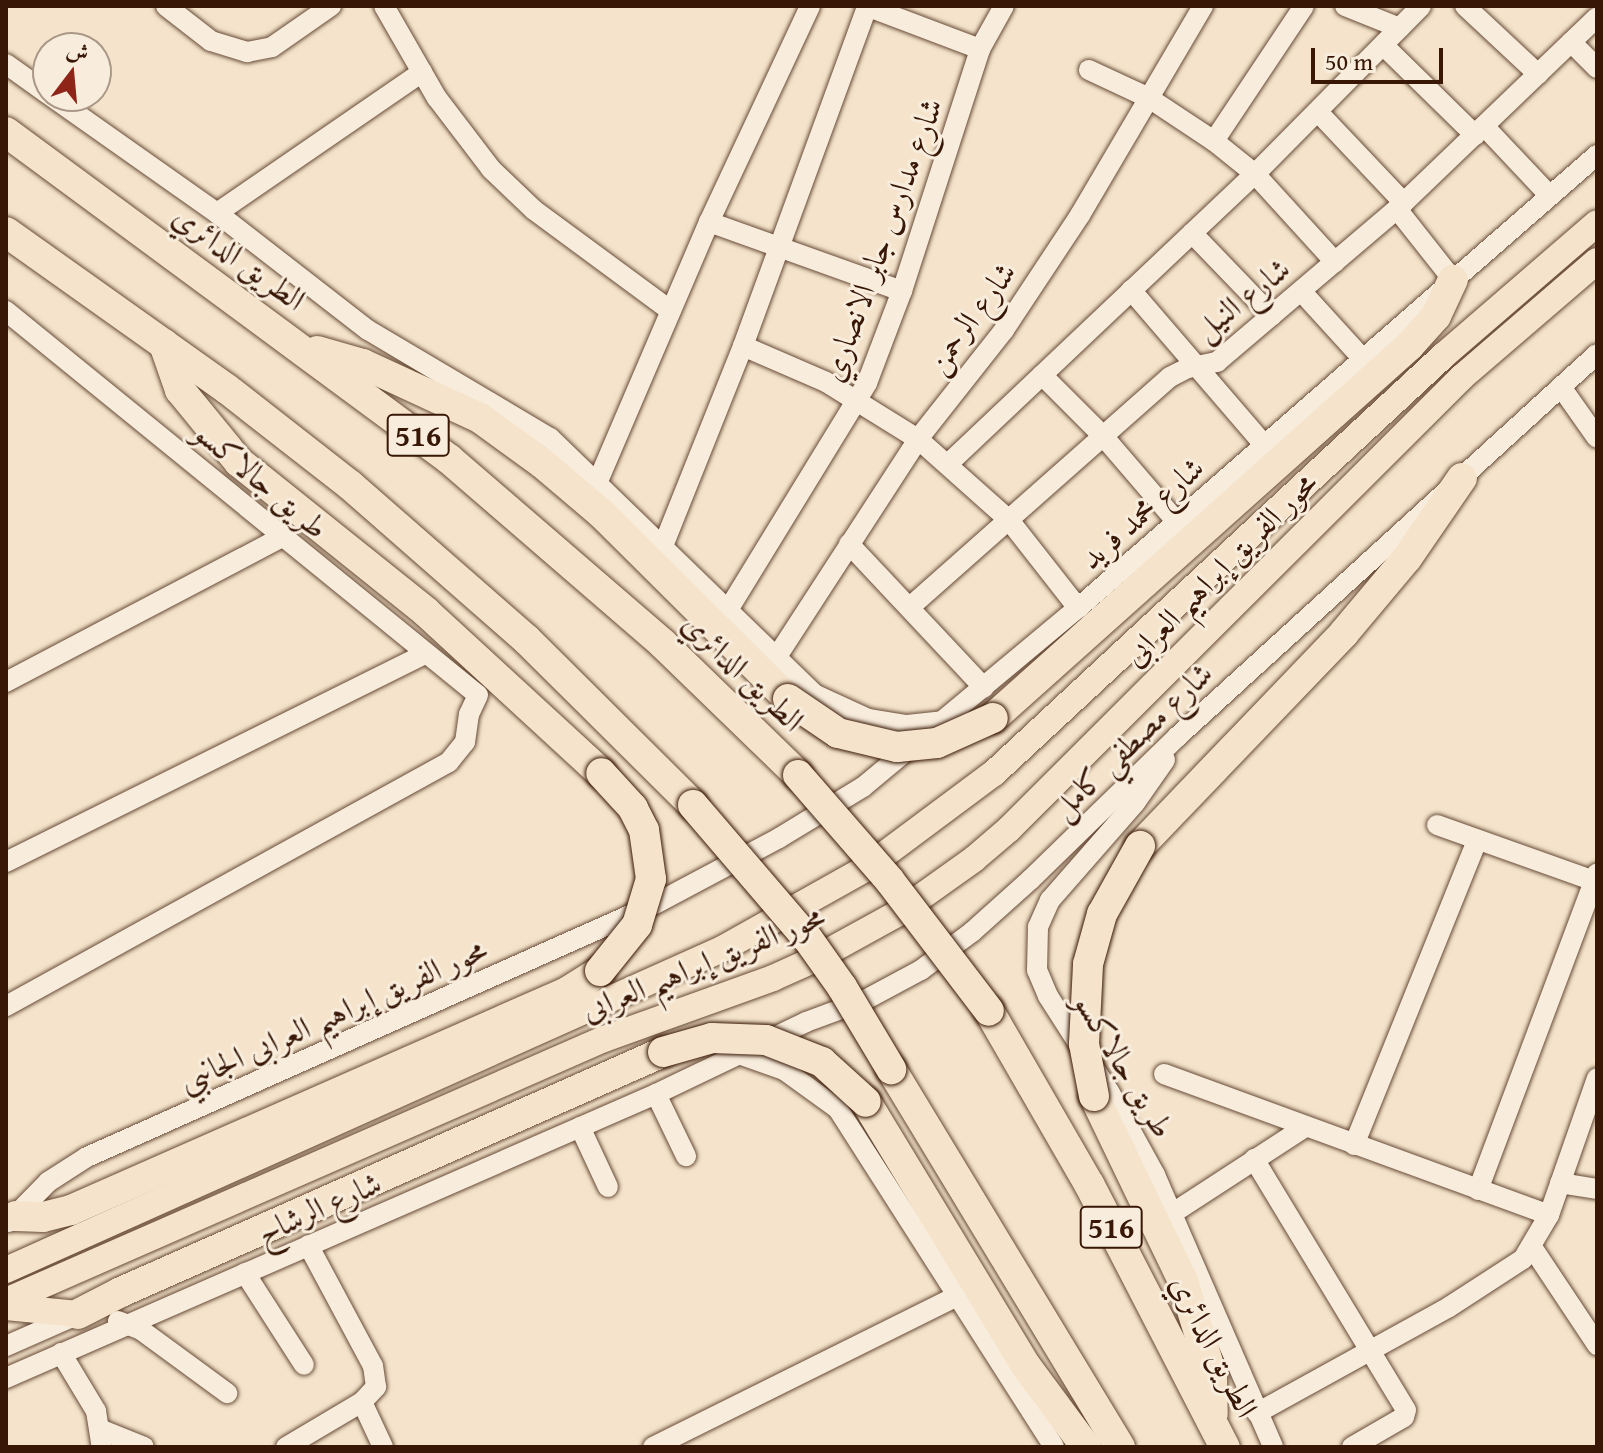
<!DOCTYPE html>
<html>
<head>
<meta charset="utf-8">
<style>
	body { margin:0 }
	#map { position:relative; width:1603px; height:1453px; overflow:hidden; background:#f5e4cb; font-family:"Gentium Book Plus",Amiri,serif }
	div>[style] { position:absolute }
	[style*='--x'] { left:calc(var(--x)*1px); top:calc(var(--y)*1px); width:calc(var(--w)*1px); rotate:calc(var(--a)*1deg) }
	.roads { filter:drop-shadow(0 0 2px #674a37) drop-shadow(0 0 2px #674a37) }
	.minor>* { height:20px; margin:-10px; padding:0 10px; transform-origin:10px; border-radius:10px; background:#f8eddd }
	.major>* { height:26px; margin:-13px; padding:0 13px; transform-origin:13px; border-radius:13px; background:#f5e4cb }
	.highway>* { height:30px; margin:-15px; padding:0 15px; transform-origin:15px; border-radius:15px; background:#f5e4cb }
	.bridges { filter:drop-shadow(0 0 2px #381706) drop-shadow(0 0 2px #381706) }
	.highway-bridge>* { height:30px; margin:-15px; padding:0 15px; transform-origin:15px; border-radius:15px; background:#f5e4cb }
	span { translate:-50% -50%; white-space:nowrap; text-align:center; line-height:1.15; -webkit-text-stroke:6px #f8eddd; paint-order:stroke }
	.shield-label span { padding:2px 6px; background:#f8eddd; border:2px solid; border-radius:6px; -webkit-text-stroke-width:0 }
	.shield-label { font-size:30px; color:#381706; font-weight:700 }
	.street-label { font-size:32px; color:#381706 }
	.frame { position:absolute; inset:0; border:8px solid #381706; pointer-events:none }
	.north { position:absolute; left:32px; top:32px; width:80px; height:80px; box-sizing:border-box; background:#f8eddd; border:2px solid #ab9787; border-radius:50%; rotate:16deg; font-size:22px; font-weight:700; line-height:32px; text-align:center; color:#381706 }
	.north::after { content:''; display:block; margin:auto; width:28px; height:36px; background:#8f2418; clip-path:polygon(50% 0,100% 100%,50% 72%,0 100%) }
	.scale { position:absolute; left:1311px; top:48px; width:132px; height:36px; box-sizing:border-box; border:4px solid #381706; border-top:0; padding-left:10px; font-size:24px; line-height:28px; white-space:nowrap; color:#381706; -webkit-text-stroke:6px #f8eddd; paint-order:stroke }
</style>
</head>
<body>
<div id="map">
	<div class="roads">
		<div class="minor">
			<i style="--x:166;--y:6;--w:57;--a:37.9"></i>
			<i style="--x:211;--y:41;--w:38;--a:17"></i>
			<i style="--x:247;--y:52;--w:25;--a:-11"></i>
			<i style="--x:272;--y:47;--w:72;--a:-34.8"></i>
			<i style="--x:384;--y:6;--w:106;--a:60.1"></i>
			<i style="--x:437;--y:98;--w:89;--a:52.7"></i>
			<i style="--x:491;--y:169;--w:59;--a:43.6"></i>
			<i style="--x:534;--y:210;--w:170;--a:36.4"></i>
			<i style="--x:866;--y:6;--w:122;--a:20.7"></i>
			<i style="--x:1345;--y:6;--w:59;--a:21.8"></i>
			<i style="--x:1465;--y:6;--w:100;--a:43"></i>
			<i style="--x:1571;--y:42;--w:37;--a:45"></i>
			<i style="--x:1383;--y:45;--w:129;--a:44.4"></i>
			<i style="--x:6;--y:64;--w:52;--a:35.5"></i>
			<i style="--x:1089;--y:70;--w:66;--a:25"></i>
			<i style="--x:1149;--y:98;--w:78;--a:33.5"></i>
			<i style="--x:1214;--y:141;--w:53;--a:38.8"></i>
			<i style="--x:1255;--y:174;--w:119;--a:47.7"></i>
			<i style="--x:51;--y:96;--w:203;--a:35.2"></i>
			<i style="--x:217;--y:213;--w:191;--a:37.8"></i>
			<i style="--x:368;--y:330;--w:212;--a:30.7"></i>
			<i style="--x:550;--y:438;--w:368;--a:44.1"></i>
			<i style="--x:814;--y:694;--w:60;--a:24.8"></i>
			<i style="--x:868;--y:719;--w:39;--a:9"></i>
			<i style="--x:907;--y:725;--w:38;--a:-6"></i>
			<i style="--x:1318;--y:112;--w:125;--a:46.6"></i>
			<i style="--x:1484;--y:126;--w:95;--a:46.7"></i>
			<i style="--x:1214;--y:141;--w:162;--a:-56.3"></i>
			<i style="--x:1397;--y:209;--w:90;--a:51.7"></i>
			<i style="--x:217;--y:213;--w:249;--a:-34.5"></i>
			<i style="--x:709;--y:222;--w:205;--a:19.7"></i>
			<i style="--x:1192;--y:233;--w:115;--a:46.1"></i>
			<i style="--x:1131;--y:290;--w:206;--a:49.3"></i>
			<i style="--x:1301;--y:291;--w:91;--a:47.7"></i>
			<i style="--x:6;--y:311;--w:608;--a:39.13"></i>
			<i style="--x:478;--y:695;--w:21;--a:115"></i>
			<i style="--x:469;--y:714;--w:28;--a:98"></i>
			<i style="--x:465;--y:742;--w:26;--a:129"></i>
			<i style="--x:449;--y:762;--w:506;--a:151.15"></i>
			<i style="--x:743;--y:346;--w:90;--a:23.4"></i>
			<i style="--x:826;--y:382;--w:108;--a:31.8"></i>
			<i style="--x:918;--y:439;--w:122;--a:41.7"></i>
			<i style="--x:1009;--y:520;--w:112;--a:51.9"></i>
			<i style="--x:1042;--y:375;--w:86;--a:45"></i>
			<i style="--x:1103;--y:436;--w:112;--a:49.3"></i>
			<i style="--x:1561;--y:387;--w:62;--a:54.8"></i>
			<i style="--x:949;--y:463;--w:421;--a:-43.4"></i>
			<i style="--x:1255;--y:174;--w:236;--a:-45.3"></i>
			<i style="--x:598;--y:481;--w:282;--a:-66.8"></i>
			<i style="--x:709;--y:222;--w:238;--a:-64.9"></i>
			<i style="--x:849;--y:544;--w:197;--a:46.8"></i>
			<i style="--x:663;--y:546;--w:215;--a:-68.2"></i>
			<i style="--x:743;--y:346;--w:361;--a:-69.9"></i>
			<i style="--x:910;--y:607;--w:347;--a:-41.5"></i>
			<i style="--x:1170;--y:377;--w:20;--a:-27"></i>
			<i style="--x:1188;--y:368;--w:30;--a:-12"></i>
			<i style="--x:1217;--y:362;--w:236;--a:-40.4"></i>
			<i style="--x:1397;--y:209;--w:277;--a:-43.8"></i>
			<i style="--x:728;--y:610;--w:266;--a:-58.5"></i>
			<i style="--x:867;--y:383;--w:98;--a:-69.2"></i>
			<i style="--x:902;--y:291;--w:254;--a:-72.1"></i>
			<i style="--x:980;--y:49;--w:49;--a:-60.8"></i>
			<i style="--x:776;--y:658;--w:261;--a:-57"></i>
			<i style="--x:918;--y:439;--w:139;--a:-51.7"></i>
			<i style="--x:1004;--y:330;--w:138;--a:-56.5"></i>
			<i style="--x:1080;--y:215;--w:243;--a:-59.5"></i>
			<i style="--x:6;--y:682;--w:312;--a:-27.7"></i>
			<i style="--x:1165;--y:760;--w:52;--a:124.9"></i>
			<i style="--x:1135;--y:803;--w:129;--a:131.2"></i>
			<i style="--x:1050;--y:900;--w:30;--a:114"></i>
			<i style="--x:1038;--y:927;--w:43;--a:91.3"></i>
			<i style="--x:1037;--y:970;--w:28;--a:67"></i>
			<i style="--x:1048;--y:996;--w:115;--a:57.4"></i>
			<i style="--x:1110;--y:1093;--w:94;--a:61.2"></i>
			<i style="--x:1155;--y:1175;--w:296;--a:66.5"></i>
			<i style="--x:1437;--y:825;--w:170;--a:19.6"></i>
			<i style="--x:6;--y:862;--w:468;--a:-26.4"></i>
			<i style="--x:739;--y:1054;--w:48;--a:19.6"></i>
			<i style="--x:784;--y:1070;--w:67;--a:35.8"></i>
			<i style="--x:838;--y:1109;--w:401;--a:57.4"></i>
			<i style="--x:1164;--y:1074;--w:410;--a:20.1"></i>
			<i style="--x:656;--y:1094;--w:69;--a:64.2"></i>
			<i style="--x:580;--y:1127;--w:66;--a:65"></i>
			<i style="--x:1354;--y:1145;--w:329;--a:-68"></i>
			<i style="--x:1254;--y:1159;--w:293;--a:58.8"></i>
			<i style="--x:1406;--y:1410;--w:7;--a:106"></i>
			<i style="--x:1404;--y:1417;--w:60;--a:150"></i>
			<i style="--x:1560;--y:1183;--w:37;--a:9"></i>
			<i style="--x:1478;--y:1190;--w:338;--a:-69.4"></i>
			<i style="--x:1173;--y:1213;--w:158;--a:-33.1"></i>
			<i style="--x:9;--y:1222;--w:56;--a:-45.7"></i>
			<i style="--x:48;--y:1182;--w:46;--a:-32.7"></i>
			<i style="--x:87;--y:1157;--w:624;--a:-24.02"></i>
			<i style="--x:657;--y:903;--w:138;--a:-28"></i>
			<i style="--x:779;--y:838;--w:98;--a:-31.3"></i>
			<i style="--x:863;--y:787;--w:280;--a:-39.8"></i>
			<i style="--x:1078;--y:608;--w:689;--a:-41.12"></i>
			<i style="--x:1532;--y:1247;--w:118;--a:56.4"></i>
			<i style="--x:245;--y:1273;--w:109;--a:57.3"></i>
			<i style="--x:118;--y:1321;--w:25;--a:21"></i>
			<i style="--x:141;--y:1330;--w:107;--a:36.2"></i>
			<i style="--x:6;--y:1346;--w:80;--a:-23.7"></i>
			<i style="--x:61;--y:1353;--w:68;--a:58.9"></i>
			<i style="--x:96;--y:1411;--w:36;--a:81"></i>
			<i style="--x:6;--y:1378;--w:709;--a:-23.6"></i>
			<i style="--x:656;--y:1094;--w:166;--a:-25.6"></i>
			<i style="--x:806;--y:1022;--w:63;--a:-20.4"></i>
			<i style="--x:865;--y:1000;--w:64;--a:-28.2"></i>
			<i style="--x:921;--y:970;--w:64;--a:-36.7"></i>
			<i style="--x:972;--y:932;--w:79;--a:-41.9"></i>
			<i style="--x:1031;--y:879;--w:204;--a:-44.2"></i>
			<i style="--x:1177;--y:737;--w:568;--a:-42.36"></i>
			<i style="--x:362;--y:1402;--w:50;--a:65"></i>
			<i style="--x:1257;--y:1413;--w:219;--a:-28.9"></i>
			<i style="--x:1449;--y:1307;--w:88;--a:-33"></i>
			<i style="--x:1523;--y:1259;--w:51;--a:-59.4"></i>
			<i style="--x:1549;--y:1215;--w:145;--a:-70.7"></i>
			<i style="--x:102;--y:1430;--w:45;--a:22"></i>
			<i style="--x:286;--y:1447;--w:88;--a:-30.6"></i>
			<i style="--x:362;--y:1402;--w:21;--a:-47"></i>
			<i style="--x:376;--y:1387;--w:21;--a:-98"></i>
			<i style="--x:373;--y:1366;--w:137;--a:-118.2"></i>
			<i style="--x:653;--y:1447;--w:337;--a:-26.4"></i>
		</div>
		<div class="major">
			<i style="--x:6;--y:1270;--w:787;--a:-24.15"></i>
			<i style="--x:724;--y:948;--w:162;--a:-29.3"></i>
			<i style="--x:865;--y:869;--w:161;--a:-36.7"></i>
			<i style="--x:994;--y:773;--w:613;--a:-42.88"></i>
			<i style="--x:1443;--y:356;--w:203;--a:-40.8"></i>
			<i style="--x:6;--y:1301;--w:653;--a:-23.66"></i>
			<i style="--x:604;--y:1039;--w:180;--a:-19.8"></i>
			<i style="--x:773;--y:978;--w:46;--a:-24.3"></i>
			<i style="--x:815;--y:959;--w:94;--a:-28.8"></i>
			<i style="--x:897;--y:914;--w:95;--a:-35.5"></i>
			<i style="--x:974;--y:859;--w:46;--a:-40.6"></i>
			<i style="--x:1009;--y:829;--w:640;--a:-44.94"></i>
			<i style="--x:1462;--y:377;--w:178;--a:-40.7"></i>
			<i style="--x:6;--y:1307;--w:72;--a:5.6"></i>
		</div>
		<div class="highway">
			<i style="--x:6;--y:132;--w:551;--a:36.43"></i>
			<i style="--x:449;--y:459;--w:283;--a:40.8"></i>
			<i style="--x:663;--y:644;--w:188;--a:44.1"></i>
			<i style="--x:6;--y:232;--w:271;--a:35.4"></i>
			<i style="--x:227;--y:389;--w:156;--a:38"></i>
			<i style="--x:350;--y:485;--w:234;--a:41.2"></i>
			<i style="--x:526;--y:639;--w:235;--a:44.8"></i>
			<i style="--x:164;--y:344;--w:49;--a:70.8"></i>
			<i style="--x:180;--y:390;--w:93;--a:50.7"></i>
			<i style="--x:239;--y:462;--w:240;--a:38.7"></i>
			<i style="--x:426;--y:612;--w:238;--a:42.6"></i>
			<i style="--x:317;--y:351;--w:48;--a:15.8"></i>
			<i style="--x:363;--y:364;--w:129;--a:24.8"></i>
			<i style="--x:480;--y:418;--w:77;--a:36"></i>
			<i style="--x:542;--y:463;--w:77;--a:40.3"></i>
			<i style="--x:601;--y:513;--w:264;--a:44.8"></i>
			<i style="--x:993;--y:718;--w:558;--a:-41.8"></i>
			<i style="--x:1409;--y:346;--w:40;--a:-48"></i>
			<i style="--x:1436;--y:316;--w:40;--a:-65"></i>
			<i style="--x:1140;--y:846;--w:295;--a:-46.2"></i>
			<i style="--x:1344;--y:633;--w:98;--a:-50"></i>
			<i style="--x:1407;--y:558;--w:97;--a:-55.5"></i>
			<i style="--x:989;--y:1011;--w:200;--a:60"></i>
			<i style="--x:1089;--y:1184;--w:296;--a:62.7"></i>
			<i style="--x:891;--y:1069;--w:442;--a:58.8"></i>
			<i style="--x:1094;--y:1096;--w:205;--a:64.3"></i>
			<i style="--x:1183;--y:1281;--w:98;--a:72.9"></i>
			<i style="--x:1212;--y:1375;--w:39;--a:89"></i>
			<i style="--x:866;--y:1102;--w:309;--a:58.8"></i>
			<i style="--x:1026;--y:1366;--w:101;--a:53.5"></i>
			<i style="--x:16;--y:1216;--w:27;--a:2"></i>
			<i style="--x:43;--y:1217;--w:29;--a:-14"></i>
			<i style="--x:71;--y:1210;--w:542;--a:-23.73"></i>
			<i style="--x:567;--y:992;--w:39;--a:-32"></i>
			<i style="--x:78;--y:1314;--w:48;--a:-27.1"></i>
			<i style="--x:121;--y:1292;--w:593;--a:-23.88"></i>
		</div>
	</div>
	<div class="bridges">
		<div class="highway-bridge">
			<i style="--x:788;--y:699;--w:60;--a:34.2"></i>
			<i style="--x:838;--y:733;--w:61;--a:13.3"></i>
			<i style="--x:897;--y:747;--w:40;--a:-5.7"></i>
			<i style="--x:937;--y:743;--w:61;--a:-24.1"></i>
			<i style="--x:798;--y:775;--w:140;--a:49"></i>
			<i style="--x:890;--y:881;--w:163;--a:52.7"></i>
			<i style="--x:693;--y:805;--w:177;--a:49.4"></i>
			<i style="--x:808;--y:939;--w:59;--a:54.7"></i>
			<i style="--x:842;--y:987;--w:96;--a:59.1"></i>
			<i style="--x:600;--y:971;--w:59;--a:-51.2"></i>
			<i style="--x:637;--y:925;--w:48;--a:-73.1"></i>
			<i style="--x:651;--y:879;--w:49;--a:-98.1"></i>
			<i style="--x:644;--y:830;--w:25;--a:-117"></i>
			<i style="--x:633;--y:808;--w:47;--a:-132.4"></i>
			<i style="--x:663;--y:1052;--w:51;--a:-15.9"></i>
			<i style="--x:712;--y:1038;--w:54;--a:2.1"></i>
			<i style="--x:766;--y:1040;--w:60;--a:21.4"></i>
			<i style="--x:822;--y:1062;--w:59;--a:42.3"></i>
			<i style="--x:1094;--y:1096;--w:53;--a:-100.9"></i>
			<i style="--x:1084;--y:1044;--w:80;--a:-87.1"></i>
			<i style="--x:1088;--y:964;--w:52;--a:-74.4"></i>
			<i style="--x:1102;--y:914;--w:78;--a:-60.8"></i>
		</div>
	</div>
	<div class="shield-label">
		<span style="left:418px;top:435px">516</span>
		<span style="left:1111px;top:1227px">516</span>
	</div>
	<div class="street-label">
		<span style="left:882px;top:240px;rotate:-70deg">شارع مدارس جابر الانصاري</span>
		<span style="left:239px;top:258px;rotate:36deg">الطريق الدائري</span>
		<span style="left:1242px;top:299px;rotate:-38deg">شارع النيل</span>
		<span style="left:971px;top:318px;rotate:-54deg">شارع الرحمن</span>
		<span style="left:261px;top:480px;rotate:40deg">طريق جالاكسو</span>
		<span style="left:1142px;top:513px;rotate:-41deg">شارع محمد فريد</span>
		<span style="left:1220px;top:569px;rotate:-45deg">محور الفريق إبراهيم العرابى</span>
		<span style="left:743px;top:672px;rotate:44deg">الطريق الدائري</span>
		<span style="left:1132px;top:741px;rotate:-44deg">شارع مصطفي كامل</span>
		<span style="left:703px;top:963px;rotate:-22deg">محور الفريق إبراهيم العرابى</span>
		<span style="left:333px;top:1015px;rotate:-24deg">محور الفريق إبراهيم العرابى الجانبي</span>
		<span style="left:1124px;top:1065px;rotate:59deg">طريق جالاكسو</span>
		<span style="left:319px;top:1208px;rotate:-24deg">شارع الرشاح</span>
		<span style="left:1214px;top:1346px;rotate:63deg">الطريق الدائري</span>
	</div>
	<div class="frame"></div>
	<div class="north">ش</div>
	<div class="scale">50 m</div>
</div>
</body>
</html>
